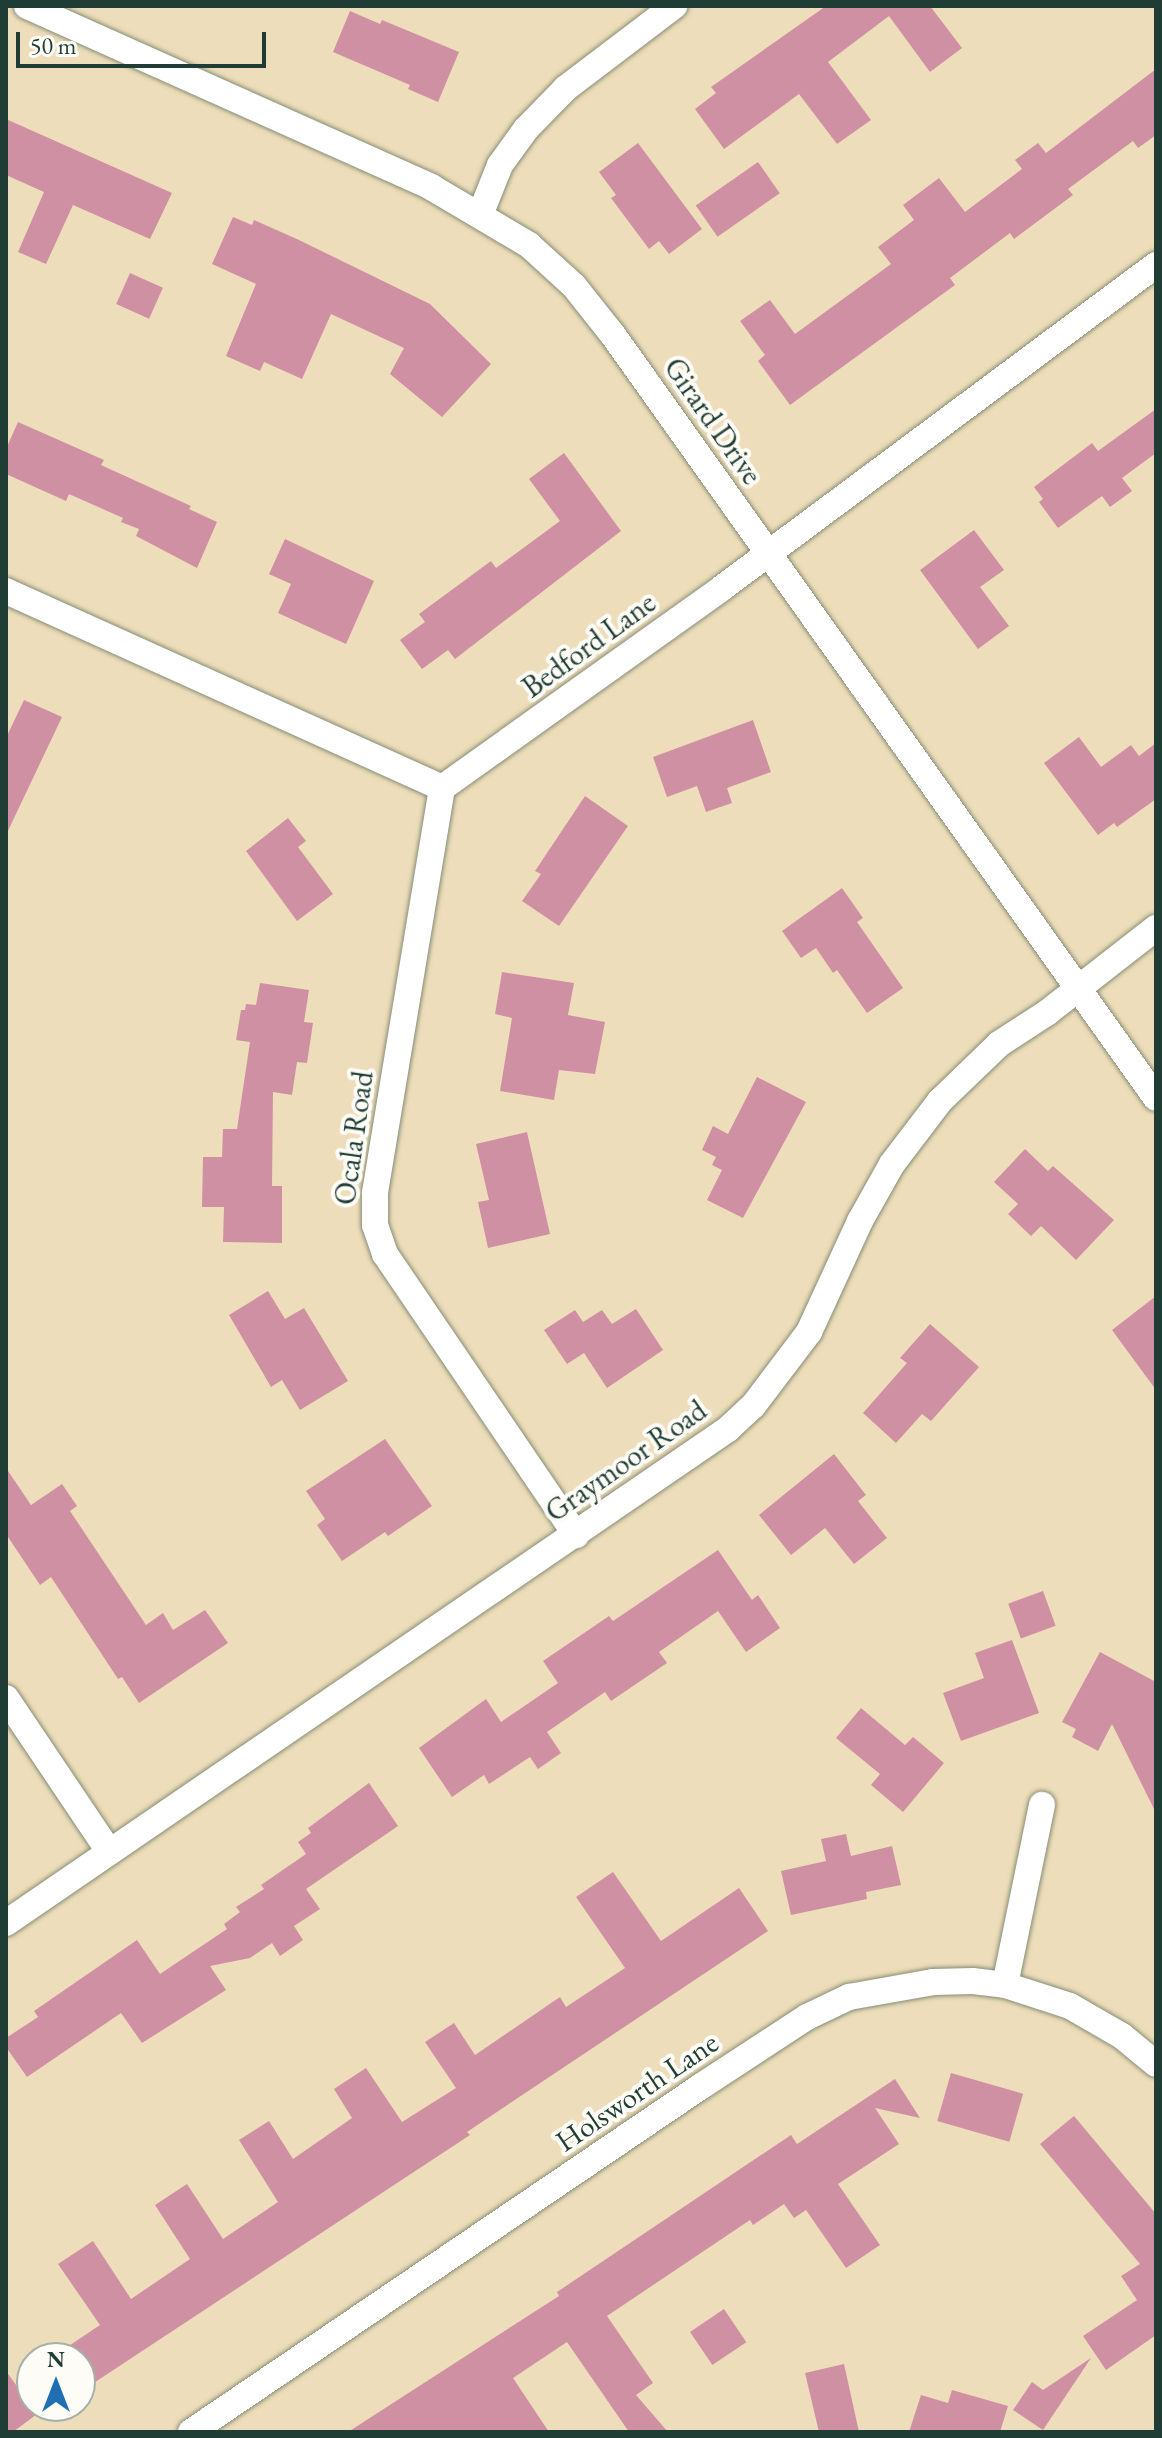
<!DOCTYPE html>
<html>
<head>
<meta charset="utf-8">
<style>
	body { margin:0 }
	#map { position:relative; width:1162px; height:2438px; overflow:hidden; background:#eeddba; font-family:"EB Garamond",serif }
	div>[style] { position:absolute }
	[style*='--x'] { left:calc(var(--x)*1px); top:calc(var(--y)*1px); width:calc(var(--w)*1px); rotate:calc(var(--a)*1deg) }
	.building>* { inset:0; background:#d090a3; transform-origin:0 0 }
	.roads { filter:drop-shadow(0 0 2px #868d77) drop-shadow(0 0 2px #868d77) }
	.street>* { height:26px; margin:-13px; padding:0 13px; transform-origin:13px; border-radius:13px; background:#fff }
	span { translate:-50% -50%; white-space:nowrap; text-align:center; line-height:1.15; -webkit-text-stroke:8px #fdfcf7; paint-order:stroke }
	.street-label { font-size:30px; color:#1f3d34 }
	.frame { position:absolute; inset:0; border:8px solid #1f3d34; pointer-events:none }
	.north { position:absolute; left:16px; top:2342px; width:80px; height:80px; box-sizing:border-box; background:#fdfcf7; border:2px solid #a4b0a9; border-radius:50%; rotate:0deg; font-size:22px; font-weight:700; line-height:32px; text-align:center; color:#1f3d34 }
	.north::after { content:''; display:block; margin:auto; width:28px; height:36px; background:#1f6fb2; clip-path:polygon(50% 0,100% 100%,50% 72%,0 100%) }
	.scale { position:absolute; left:16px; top:32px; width:250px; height:36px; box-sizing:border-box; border:4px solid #1f3d34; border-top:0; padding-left:10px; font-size:24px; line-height:28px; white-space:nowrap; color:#1f3d34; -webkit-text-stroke:6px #fdfcf7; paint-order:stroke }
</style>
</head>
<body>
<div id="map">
	<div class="building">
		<i style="clip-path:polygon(826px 6px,930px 6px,962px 48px,930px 72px,889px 16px,828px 62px,871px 120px,837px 144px,799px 94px,724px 149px,695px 109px,716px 93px,711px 87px)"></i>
		<i style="clip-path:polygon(350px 11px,380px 24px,382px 20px,459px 52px,438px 102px,408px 89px,410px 85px,333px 52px)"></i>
		<i style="clip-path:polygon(1156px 69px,1156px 135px,1138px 148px,1133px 141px,1068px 189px,1073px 195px,1014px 239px,1010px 233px,950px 278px,955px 285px,790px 405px,758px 361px,765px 355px,740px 321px,770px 300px,795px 334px,891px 264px,878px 247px,914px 220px,903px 205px,939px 178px,965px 212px,1022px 169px,1015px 160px,1038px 143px,1046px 153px)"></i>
		<i style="clip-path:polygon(6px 119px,172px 193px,150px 239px,73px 205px,46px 264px,18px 252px,44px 192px,6px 175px)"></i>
		<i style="clip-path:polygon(638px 143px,702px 229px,669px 254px,659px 241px,649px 249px,611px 198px,616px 195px,599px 172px)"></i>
		<i style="left:758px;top:162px;width:38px;height:76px;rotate:55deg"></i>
		<i style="clip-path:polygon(233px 217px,252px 225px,254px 220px,299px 240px,430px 304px,491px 364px,442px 417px,390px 374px,404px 348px,331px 314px,302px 379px,264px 362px,260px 371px,226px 356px,256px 284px,212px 264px)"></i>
		<i style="left:130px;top:273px;width:36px;height:34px;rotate:24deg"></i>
		<i style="clip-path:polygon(1156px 409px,1156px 453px,1122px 478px,1132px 491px,1110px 507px,1102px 496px,1058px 528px,1039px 502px,1043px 499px,1034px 487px,1092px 443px,1098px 451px)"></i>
		<i style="clip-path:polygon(18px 422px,104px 460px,101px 465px,191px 506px,189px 509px,217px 522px,197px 568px,136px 536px,139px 529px,121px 522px,123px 518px,69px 494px,66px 501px,6px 474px,6px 449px)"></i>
		<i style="clip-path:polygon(564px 453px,621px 531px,455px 659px,448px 650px,422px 669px,400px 640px,425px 622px,419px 614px,491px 561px,496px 568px,560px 521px,529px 479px)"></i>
		<i style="clip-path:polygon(974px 530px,1004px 570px,980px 587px,1009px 626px,978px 649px,920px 570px)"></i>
		<i style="clip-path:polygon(285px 539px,374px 581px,346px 644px,278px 613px,291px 584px,269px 574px)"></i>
		<i style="clip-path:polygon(24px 700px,62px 717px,6px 835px,6px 738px)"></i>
		<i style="clip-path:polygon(753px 720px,771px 772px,727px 788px,732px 803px,706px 812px,697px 786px,667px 797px,653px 757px)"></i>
		<i style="clip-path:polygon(1079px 737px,1101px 767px,1131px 745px,1139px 756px,1156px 743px,1156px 799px,1117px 827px,1114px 823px,1098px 835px,1044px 763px)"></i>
		<i style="clip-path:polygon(585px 796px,628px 826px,559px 926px,522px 901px,541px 874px,535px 871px)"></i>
		<i style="clip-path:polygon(288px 818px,306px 841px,298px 847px,333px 894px,297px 921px,246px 851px)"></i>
		<i style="clip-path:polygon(842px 888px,863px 918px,857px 922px,903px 988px,867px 1013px,837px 970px,833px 973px,816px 948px,801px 958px,782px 931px)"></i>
		<i style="clip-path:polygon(502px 972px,574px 983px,568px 1015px,605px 1022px,595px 1074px,559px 1070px,554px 1100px,500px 1091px,512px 1018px,495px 1014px)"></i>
		<i style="clip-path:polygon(260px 983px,309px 990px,304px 1022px,313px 1023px,307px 1063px,297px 1062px,292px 1095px,273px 1092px,272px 1186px,282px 1186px,282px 1243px,223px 1242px,224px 1207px,202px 1207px,203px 1157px,222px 1157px,223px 1129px,237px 1129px,250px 1042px,236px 1040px,241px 1010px,245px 1010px,246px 1004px,256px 1005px)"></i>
		<i style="clip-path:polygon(757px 1077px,806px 1102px,743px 1218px,707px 1200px,722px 1170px,712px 1165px,716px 1157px,702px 1150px,713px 1126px,728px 1134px)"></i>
		<i style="clip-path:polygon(527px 1132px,550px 1234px,488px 1248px,478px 1202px,489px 1200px,476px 1144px)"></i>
		<i style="clip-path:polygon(1025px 1149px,1048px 1171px,1053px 1166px,1114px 1220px,1076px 1260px,1041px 1226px,1031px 1236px,1008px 1214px,1018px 1204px,994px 1182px)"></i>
		<i style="clip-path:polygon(268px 1291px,285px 1319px,304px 1308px,348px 1381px,300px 1410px,282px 1380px,271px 1387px,229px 1315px)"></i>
		<i style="clip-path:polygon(1156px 1296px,1156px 1390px,1112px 1330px)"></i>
		<i style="clip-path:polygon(636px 1309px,663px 1350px,607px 1388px,584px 1353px,567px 1364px,544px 1330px,575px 1310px,583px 1322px,602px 1310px,612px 1324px)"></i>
		<i style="clip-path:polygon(930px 1324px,979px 1367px,931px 1421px,922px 1414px,896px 1443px,863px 1413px,907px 1363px,900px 1358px)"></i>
		<i style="clip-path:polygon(385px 1439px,432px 1506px,388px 1536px,385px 1532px,342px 1561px,317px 1525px,325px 1519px,306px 1491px)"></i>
		<i style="clip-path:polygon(834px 1454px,866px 1495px,858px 1501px,887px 1538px,854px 1564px,825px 1528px,791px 1555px,759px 1515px)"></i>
		<i style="clip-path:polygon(6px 1468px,31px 1505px,62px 1484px,77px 1506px,70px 1511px,146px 1625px,163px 1613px,173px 1630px,205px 1610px,228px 1643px,139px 1703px,122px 1677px,118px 1679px,51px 1577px,40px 1585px,6px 1534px)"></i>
		<i style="clip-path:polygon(718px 1550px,752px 1600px,758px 1595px,780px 1628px,746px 1652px,718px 1611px,659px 1652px,667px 1663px,611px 1701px,605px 1692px,547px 1732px,561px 1753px,538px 1769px,530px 1757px,489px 1784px,484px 1775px,452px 1797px,419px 1748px,486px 1699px,501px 1722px,558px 1683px,543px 1661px,609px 1616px,613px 1621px)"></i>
		<i style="left:1043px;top:1591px;width:37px;height:37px;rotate:70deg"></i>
		<i style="clip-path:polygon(1012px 1640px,1039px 1713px,961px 1741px,943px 1693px,984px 1678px,975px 1653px)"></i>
		<i style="clip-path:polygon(1100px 1652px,1156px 1682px,1156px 1813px,1112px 1724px,1098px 1751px,1072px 1737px,1076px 1729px,1062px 1722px)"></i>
		<i style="clip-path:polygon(861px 1708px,905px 1745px,913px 1737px,944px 1763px,903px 1812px,871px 1785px,880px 1774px,836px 1738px)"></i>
		<i style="clip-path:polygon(369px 1783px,398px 1826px,306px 1889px,320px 1909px,294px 1926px,303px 1940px,280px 1956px,272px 1943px,250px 1958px,210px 1966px,226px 1990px,142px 2043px,121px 2013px,27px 2077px,6px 2047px,6px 2038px,38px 2017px,34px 2011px,137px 1940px,160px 1974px,227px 1929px,224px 1924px,240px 1912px,236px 1907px,264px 1889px,261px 1885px,306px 1854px,298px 1842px,311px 1833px,308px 1828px)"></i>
		<i style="clip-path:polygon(846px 1834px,851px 1856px,892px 1846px,901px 1885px,866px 1892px,867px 1899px,791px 1915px,781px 1871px,826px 1861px,821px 1839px)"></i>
		<i style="clip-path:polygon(613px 1872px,661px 1941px,739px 1888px,768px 1931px,467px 2132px,470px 2135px,80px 2392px,80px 2358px,51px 2358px,100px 2325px,58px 2264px,93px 2241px,131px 2299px,190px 2259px,155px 2205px,187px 2184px,223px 2239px,278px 2202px,239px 2140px,269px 2121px,293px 2159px,352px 2118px,334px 2089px,366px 2068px,402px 2122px,456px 2088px,425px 2042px,454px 2023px,475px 2055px,560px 1997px,566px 2007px,625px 1968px,576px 1897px)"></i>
		<i style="left:951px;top:2073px;width:75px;height:50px;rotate:16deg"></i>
		<i style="clip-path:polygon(895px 2079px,920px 2118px,875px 2108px,899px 2144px,838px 2184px,880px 2245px,846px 2268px,806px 2210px,794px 2218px,784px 2204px,753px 2225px,750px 2220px,607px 2316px,653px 2383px,636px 2395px,668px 2432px,629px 2432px,567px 2342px,513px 2378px,549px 2432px,348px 2432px,559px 2296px,557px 2292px,791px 2135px,797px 2144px)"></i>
		<i style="clip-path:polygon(1074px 2116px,1156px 2214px,1156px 2335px,1106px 2370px,1083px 2336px,1137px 2300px,1121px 2276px,1140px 2264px,1040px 2144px)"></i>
		<i style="left:724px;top:2309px;width:40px;height:41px;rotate:56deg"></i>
		<i style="clip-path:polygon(1091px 2358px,1043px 2430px,1013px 2410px,1032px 2382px,1043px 2390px)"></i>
		<i style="clip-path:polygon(844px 2364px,859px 2432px,819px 2432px,805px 2373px)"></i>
		<i style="clip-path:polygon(6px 2371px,37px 2414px,13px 2432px,6px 2432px)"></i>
		<i style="clip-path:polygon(952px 2390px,1008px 2406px,1000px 2432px,909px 2432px,921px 2395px,948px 2403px)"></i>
	</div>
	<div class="roads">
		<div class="street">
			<i style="--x:27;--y:6;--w:443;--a:24.1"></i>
			<i style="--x:431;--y:187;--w:114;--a:30.6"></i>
			<i style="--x:529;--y:245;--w:61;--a:42.3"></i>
			<i style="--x:574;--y:286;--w:63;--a:51.5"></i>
			<i style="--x:613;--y:335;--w:936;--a:54.56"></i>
			<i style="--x:480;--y:215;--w:54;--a:-68.2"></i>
			<i style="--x:500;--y:165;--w:44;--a:-54.2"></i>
			<i style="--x:526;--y:129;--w:57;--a:-45.7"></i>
			<i style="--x:566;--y:88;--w:136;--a:-37.2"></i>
			<i style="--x:6;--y:591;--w:478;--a:24.3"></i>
			<i style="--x:442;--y:788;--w:344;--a:-35.5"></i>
			<i style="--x:722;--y:588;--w:541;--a:-36.66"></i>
			<i style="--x:442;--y:788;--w:411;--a:99.4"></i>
			<i style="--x:375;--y:1193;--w:32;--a:90"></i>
			<i style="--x:375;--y:1225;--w:31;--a:71"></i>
			<i style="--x:385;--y:1254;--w:340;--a:55.8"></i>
			<i style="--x:6;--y:1698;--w:184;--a:56.1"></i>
			<i style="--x:6;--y:1923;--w:875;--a:-34.38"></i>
			<i style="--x:728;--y:1429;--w:34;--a:-43"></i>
			<i style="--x:753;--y:1406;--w:93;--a:-52.9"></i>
			<i style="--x:809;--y:1332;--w:122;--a:-65.3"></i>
			<i style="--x:860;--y:1221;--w:65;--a:-60.7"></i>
			<i style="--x:892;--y:1164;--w:79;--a:-52.7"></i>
			<i style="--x:940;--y:1101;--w:82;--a:-44"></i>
			<i style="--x:999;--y:1044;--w:59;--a:-33.1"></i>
			<i style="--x:1048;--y:1012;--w:137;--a:-37.9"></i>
			<i style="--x:1005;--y:1985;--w:184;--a:-78.4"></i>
			<i style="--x:191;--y:2432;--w:615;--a:-34.13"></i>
			<i style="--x:700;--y:2087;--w:128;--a:-33.2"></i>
			<i style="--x:807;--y:2017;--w:47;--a:-25.5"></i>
			<i style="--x:849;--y:1997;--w:85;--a:-10.1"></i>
			<i style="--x:933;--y:1982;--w:40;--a:-1.4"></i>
			<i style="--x:973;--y:1981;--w:32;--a:7"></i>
			<i style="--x:1005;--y:1985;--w:68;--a:17.9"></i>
			<i style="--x:1070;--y:2006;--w:60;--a:30"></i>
			<i style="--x:1122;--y:2036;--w:44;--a:39.5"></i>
		</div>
	</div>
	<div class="street-label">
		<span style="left:713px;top:421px;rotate:55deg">Girard Drive</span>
		<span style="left:589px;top:645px;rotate:-36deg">Bedford Lane</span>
		<span style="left:354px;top:1138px;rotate:-82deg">Ocala Road</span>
		<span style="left:626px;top:1461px;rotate:-35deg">Graymoor Road</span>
		<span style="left:637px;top:2092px;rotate:-34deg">Holsworth Lane</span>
	</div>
	<div class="frame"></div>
	<div class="north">N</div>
	<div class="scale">50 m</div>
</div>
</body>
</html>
